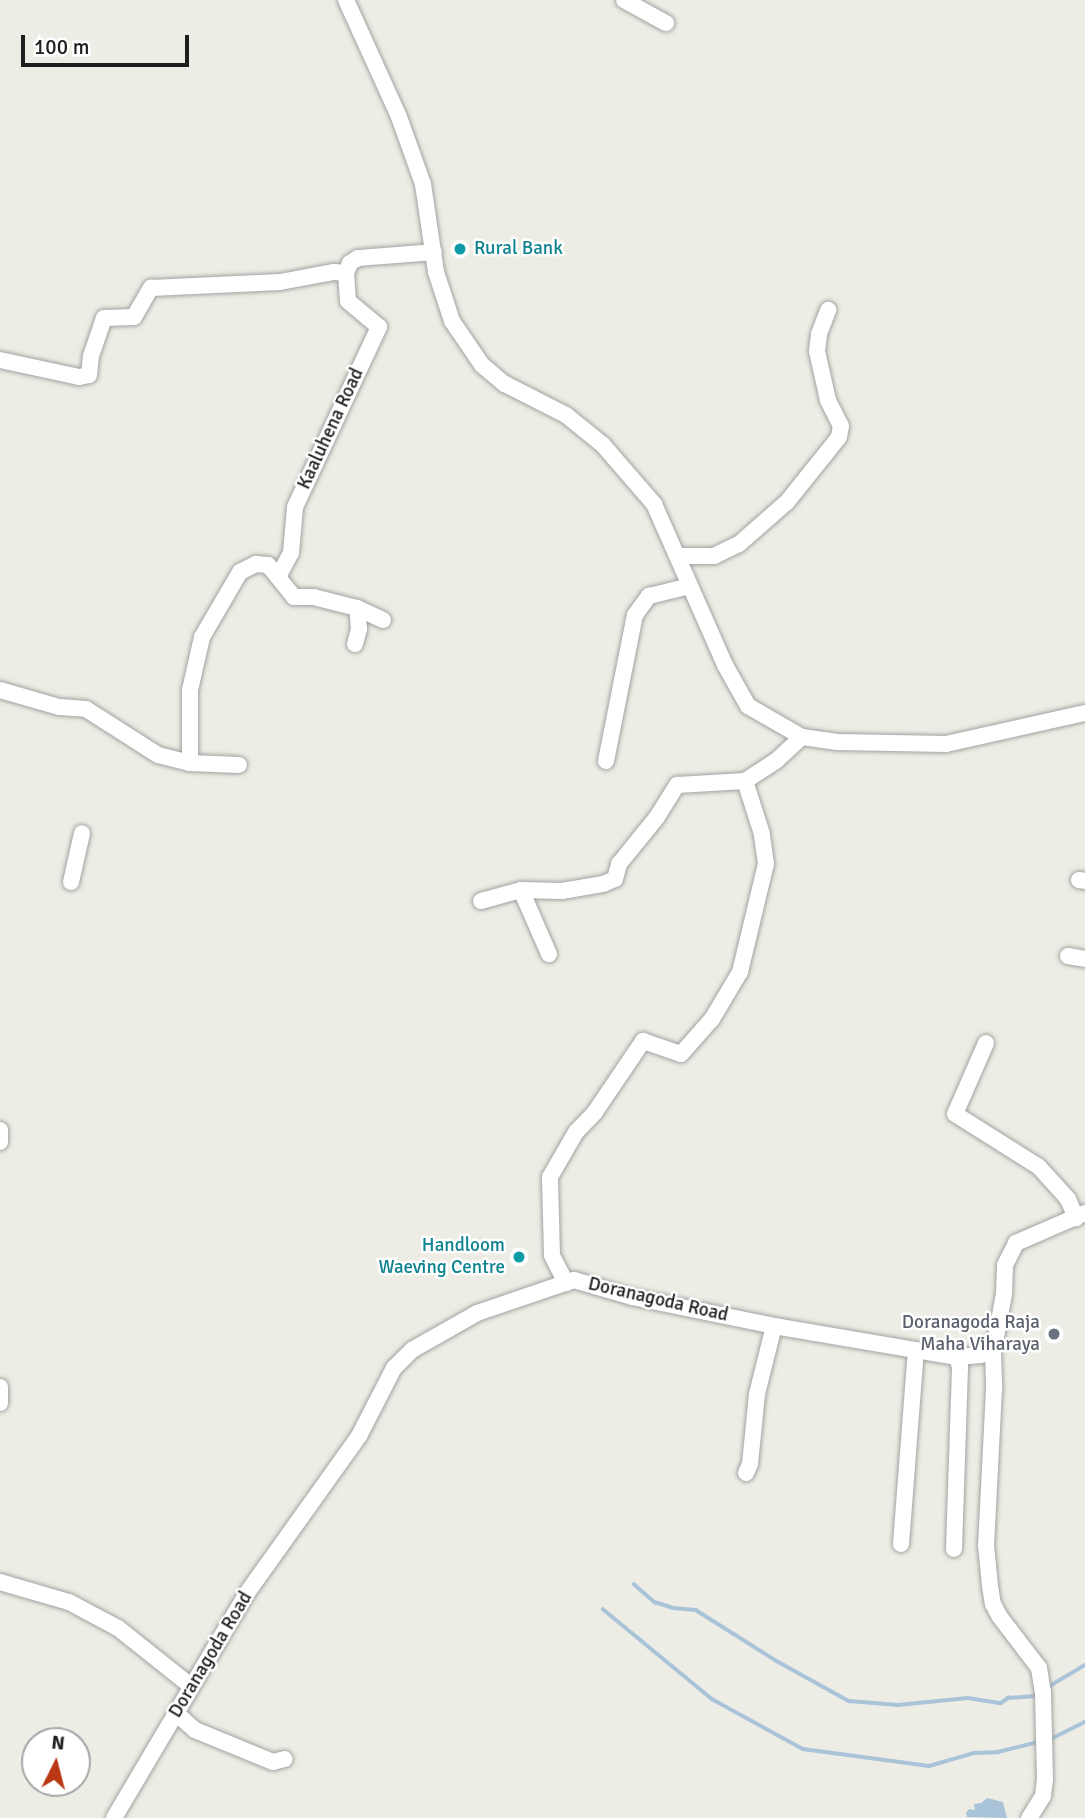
<!DOCTYPE html>
<html>
<head>
<meta charset="utf-8">
<style>
	body { margin:0 }
	#map { position:relative; width:1085px; height:1818px; overflow:hidden; background:#eeede5; font-family:Signika,sans-serif }
	div>[style] { position:absolute }
	[style*='--x'] { left:calc(var(--x)*1px); top:calc(var(--y)*1px); width:calc(var(--w)*1px); rotate:calc(var(--a)*1deg) }
	.water>* { inset:0; background:#a9c3d8 }
	.stream>* { height:3.5px; margin:-1.75px; padding:0 1.75px; transform-origin:1.75px; border-radius:1.75px; background:#a9c3d8 }
	.roads { filter:drop-shadow(0 0 2px #a2a2a2) drop-shadow(0 0 2px #a2a2a2) }
	.minor>* { height:16px; margin:-8px; padding:0 8px; transform-origin:8px; border-radius:8px; background:#fff }
	.dots>* { width:19px; height:19px; translate:-50% -50%; box-sizing:border-box; border:4px solid #fff; border-radius:50% }
	span { translate:-50% -50%; white-space:nowrap; text-align:center; line-height:1.15; -webkit-text-stroke:5px #fff; paint-order:stroke }
	.culture-label { font-size:19px; color:#0d838f }
	.left { translate:0 -50%; text-align:left }
	.right { translate:-100% -50%; text-align:right }
	.street-label { font-size:19px; color:#1e1e1e }
	.worship-label { font-size:19px; color:#5b616d }
	.north { position:absolute; left:21px; top:1727px; width:70px; height:70px; box-sizing:border-box; background:#fff; border:2px solid #a5a5a5; border-radius:50%; rotate:6deg; font-size:19px; font-weight:700; line-height:28px; text-align:center; color:#1e1e1e }
	.north::after { content:''; display:block; margin:auto; width:24px; height:32px; background:#bb3612; clip-path:polygon(50% 0,100% 100%,50% 72%,0 100%) }
	.scale { position:absolute; left:21px; top:35px; width:168px; height:32px; box-sizing:border-box; border:4px solid #1e1e1e; border-top:0; padding-left:9px; font-size:21px; line-height:24px; white-space:nowrap; color:#1e1e1e; -webkit-text-stroke:5px #fff; paint-order:stroke }
</style>
</head>
<body>
<div id="map">
	<div class="water">
		<i style="clip-path:polygon(987px 1798px,1003px 1802px,1007px 1818px,967px 1817px,966px 1813px,969px 1809px,975px 1810px,974px 1804px,981px 1803px)"></i>
	</div>
	<div class="stream">
		<i style="--x:634;--y:1584;--w:28;--a:41"></i>
		<i style="--x:655;--y:1602;--w:19;--a:18"></i>
		<i style="--x:673;--y:1608;--w:23;--a:5"></i>
		<i style="--x:696;--y:1610;--w:93;--a:32.3"></i>
		<i style="--x:775;--y:1660;--w:85;--a:29"></i>
		<i style="--x:849;--y:1701;--w:49;--a:4.7"></i>
		<i style="--x:898;--y:1705;--w:70;--a:-5.7"></i>
		<i style="--x:968;--y:1698;--w:33;--a:9"></i>
		<i style="--x:1001;--y:1703;--w:9;--a:-36"></i>
		<i style="--x:1008;--y:1698;--w:28;--a:-4"></i>
		<i style="--x:603;--y:1609;--w:141;--a:39.5"></i>
		<i style="--x:712;--y:1699;--w:104;--a:28.8"></i>
		<i style="--x:803;--y:1749;--w:127;--a:7.7"></i>
		<i style="--x:929;--y:1766;--w:47;--a:-16.1"></i>
		<i style="--x:974;--y:1753;--w:24;--a:-2"></i>
		<i style="--x:998;--y:1752;--w:41;--a:-14"></i>
		<i style="--x:1048;--y:1687;--w:43;--a:-30.7"></i>
		<i style="--x:1049;--y:1740;--w:40;--a:-26.6"></i>
	</div>
	<div class="roads">
		<div class="minor">
			<i style="--x:346;--y:0;--w:128;--a:65.6"></i>
			<i style="--x:399;--y:117;--w:71;--a:70.3"></i>
			<i style="--x:423;--y:184;--w:89;--a:81.6"></i>
			<i style="--x:436;--y:272;--w:52;--a:71.9"></i>
			<i style="--x:452;--y:321;--w:53;--a:55.7"></i>
			<i style="--x:482;--y:365;--w:30;--a:40"></i>
			<i style="--x:505;--y:384;--w:68;--a:26.9"></i>
			<i style="--x:566;--y:415;--w:48;--a:39"></i>
			<i style="--x:603;--y:445;--w:78;--a:49.2"></i>
			<i style="--x:654;--y:504;--w:176;--a:66.2"></i>
			<i style="--x:725;--y:665;--w:47;--a:60.7"></i>
			<i style="--x:748;--y:706;--w:62;--a:29.9"></i>
			<i style="--x:802;--y:737;--w:36;--a:8"></i>
			<i style="--x:838;--y:742;--w:108;--a:1.1"></i>
			<i style="--x:946;--y:744;--w:142;--a:-12.6"></i>
			<i style="--x:624;--y:0;--w:48;--a:28.7"></i>
			<i style="--x:0;--y:360;--w:81;--a:12.1"></i>
			<i style="--x:79;--y:377;--w:10;--a:-11"></i>
			<i style="--x:89;--y:375;--w:19;--a:-84"></i>
			<i style="--x:91;--y:356;--w:40;--a:-71.1"></i>
			<i style="--x:104;--y:318;--w:30;--a:-2"></i>
			<i style="--x:134;--y:317;--w:34;--a:-60"></i>
			<i style="--x:151;--y:288;--w:129;--a:-2.7"></i>
			<i style="--x:280;--y:282;--w:55;--a:-10.5"></i>
			<i style="--x:334;--y:272;--w:12;--a:5"></i>
			<i style="--x:679;--y:556;--w:35;--a:0"></i>
			<i style="--x:714;--y:556;--w:28;--a:-26"></i>
			<i style="--x:739;--y:544;--w:64;--a:-41.2"></i>
			<i style="--x:787;--y:502;--w:83;--a:-51.3"></i>
			<i style="--x:839;--y:437;--w:11;--a:-80"></i>
			<i style="--x:841;--y:426;--w:29;--a:-117"></i>
			<i style="--x:828;--y:400;--w:50;--a:-102.7"></i>
			<i style="--x:817;--y:351;--w:17;--a:-83"></i>
			<i style="--x:819;--y:334;--w:26;--a:-69"></i>
			<i style="--x:383;--y:620;--w:29;--a:-155"></i>
			<i style="--x:357;--y:608;--w:44;--a:-165.7"></i>
			<i style="--x:314;--y:597;--w:20;--a:180"></i>
			<i style="--x:294;--y:597;--w:26;--a:-129"></i>
			<i style="--x:278;--y:577;--w:27;--a:-62"></i>
			<i style="--x:291;--y:553;--w:46;--a:-85"></i>
			<i style="--x:295;--y:507;--w:199;--a:-65"></i>
			<i style="--x:379;--y:327;--w:40;--a:-140"></i>
			<i style="--x:348;--y:301;--w:28;--a:-94"></i>
			<i style="--x:346;--y:273;--w:11;--a:-68"></i>
			<i style="--x:350;--y:263;--w:9;--a:-32"></i>
			<i style="--x:358;--y:258;--w:76;--a:-4.5"></i>
			<i style="--x:355;--y:644;--w:16;--a:-75"></i>
			<i style="--x:359;--y:629;--w:21;--a:-95"></i>
			<i style="--x:0;--y:690;--w:61;--a:16.1"></i>
			<i style="--x:59;--y:707;--w:27;--a:4"></i>
			<i style="--x:86;--y:709;--w:85;--a:32.6"></i>
			<i style="--x:158;--y:755;--w:33;--a:14"></i>
			<i style="--x:190;--y:763;--w:49;--a:2.3"></i>
			<i style="--x:606;--y:761;--w:149;--a:-78.8"></i>
			<i style="--x:635;--y:615;--w:24;--a:-54"></i>
			<i style="--x:649;--y:596;--w:42;--a:-13.7"></i>
			<i style="--x:190;--y:763;--w:73;--a:-90"></i>
			<i style="--x:190;--y:690;--w:54;--a:-77.2"></i>
			<i style="--x:202;--y:637;--w:75;--a:-59.7"></i>
			<i style="--x:240;--y:572;--w:18;--a:-27"></i>
			<i style="--x:256;--y:564;--w:12;--a:5"></i>
			<i style="--x:268;--y:565;--w:16;--a:50"></i>
			<i style="--x:1079;--y:880;--w:6;--a:9"></i>
			<i style="--x:71;--y:882;--w:50;--a:-77.3"></i>
			<i style="--x:521;--y:890;--w:70;--a:66.4"></i>
			<i style="--x:481;--y:901;--w:41;--a:-15.4"></i>
			<i style="--x:521;--y:890;--w:41;--a:1.4"></i>
			<i style="--x:562;--y:891;--w:42;--a:-9.7"></i>
			<i style="--x:603;--y:884;--w:13;--a:-23"></i>
			<i style="--x:615;--y:879;--w:16;--a:-75"></i>
			<i style="--x:619;--y:864;--w:60;--a:-51"></i>
			<i style="--x:657;--y:817;--w:38;--a:-58"></i>
			<i style="--x:677;--y:785;--w:68;--a:-3.4"></i>
			<i style="--x:745;--y:781;--w:38;--a:-33"></i>
			<i style="--x:777;--y:760;--w:34;--a:-43"></i>
			<i style="--x:1068;--y:956;--w:17;--a:10"></i>
			<i style="--x:986;--y:1043;--w:77;--a:113.6"></i>
			<i style="--x:955;--y:1114;--w:99;--a:32.2"></i>
			<i style="--x:1039;--y:1167;--w:43;--a:47.8"></i>
			<i style="--x:1068;--y:1199;--w:21;--a:67"></i>
			<i style="--x:0;--y:1130;--w:12;--a:90"></i>
			<i style="--x:566;--y:1283;--w:31;--a:-117"></i>
			<i style="--x:552;--y:1255;--w:78;--a:-91.5"></i>
			<i style="--x:550;--y:1177;--w:52;--a:-60"></i>
			<i style="--x:576;--y:1132;--w:28;--a:-46"></i>
			<i style="--x:595;--y:1112;--w:86;--a:-55.9"></i>
			<i style="--x:643;--y:1041;--w:40;--a:18.9"></i>
			<i style="--x:681;--y:1054;--w:47;--a:-48.5"></i>
			<i style="--x:712;--y:1019;--w:55;--a:-59.2"></i>
			<i style="--x:740;--y:972;--w:111;--a:-76.5"></i>
			<i style="--x:766;--y:864;--w:30;--a:-98"></i>
			<i style="--x:762;--y:834;--w:56;--a:-107.8"></i>
			<i style="--x:988;--y:1347;--w:8;--a:50"></i>
			<i style="--x:993;--y:1353;--w:36;--a:88"></i>
			<i style="--x:994;--y:1389;--w:156;--a:92.9"></i>
			<i style="--x:986;--y:1545;--w:41;--a:84.4"></i>
			<i style="--x:990;--y:1586;--w:18;--a:81"></i>
			<i style="--x:993;--y:1604;--w:15;--a:62"></i>
			<i style="--x:1000;--y:1617;--w:64;--a:52.6"></i>
			<i style="--x:1039;--y:1668;--w:24;--a:81"></i>
			<i style="--x:1043;--y:1692;--w:87;--a:88.7"></i>
			<i style="--x:1045;--y:1779;--w:17;--a:97"></i>
			<i style="--x:1043;--y:1796;--w:26;--a:122"></i>
			<i style="--x:0;--y:1387;--w:16;--a:90"></i>
			<i style="--x:746;--y:1473;--w:10;--a:-66"></i>
			<i style="--x:750;--y:1464;--w:70;--a:-84.3"></i>
			<i style="--x:757;--y:1394;--w:70;--a:-76"></i>
			<i style="--x:901;--y:1544;--w:194;--a:-85.6"></i>
			<i style="--x:954;--y:1549;--w:182;--a:-88.1"></i>
			<i style="--x:960;--y:1367;--w:10;--a:-107"></i>
			<i style="--x:0;--y:1582;--w:72;--a:16.2"></i>
			<i style="--x:69;--y:1602;--w:55;--a:28"></i>
			<i style="--x:118;--y:1628;--w:93;--a:38.5"></i>
			<i style="--x:176;--y:1713;--w:25;--a:42"></i>
			<i style="--x:195;--y:1730;--w:84;--a:22.3"></i>
			<i style="--x:273;--y:1762;--w:12;--a:-14"></i>
			<i style="--x:114;--y:1818;--w:261;--a:-59.4"></i>
			<i style="--x:247;--y:1593;--w:193;--a:-54.5"></i>
			<i style="--x:359;--y:1436;--w:76;--a:-62.8"></i>
			<i style="--x:394;--y:1368;--w:25;--a:-45"></i>
			<i style="--x:412;--y:1350;--w:75;--a:-29.6"></i>
			<i style="--x:477;--y:1313;--w:102;--a:-18.8"></i>
			<i style="--x:574;--y:1280;--w:60;--a:16.3"></i>
			<i style="--x:632;--y:1297;--w:145;--a:11.5"></i>
			<i style="--x:774;--y:1326;--w:186;--a:9.6"></i>
			<i style="--x:957;--y:1357;--w:24;--a:-5"></i>
			<i style="--x:981;--y:1355;--w:23;--a:-50"></i>
			<i style="--x:996;--y:1337;--w:44;--a:-79.5"></i>
			<i style="--x:1004;--y:1294;--w:29;--a:-88"></i>
			<i style="--x:1005;--y:1265;--w:25;--a:-63"></i>
			<i style="--x:1016;--y:1243;--w:75;--a:-23.5"></i>
		</div>
	</div>
	<div class="dots">
		<i style="left:460px;top:249px;background:#0f9aa8"></i>
		<i style="left:519px;top:1257px;background:#0f9aa8"></i>
		<i style="left:1054px;top:1334px;background:#6b7280"></i>
	</div>
	<div class="culture-label">
		<span class="left" style="left:474px;top:249px">Rural Bank</span>
		<span class="right" style="left:505px;top:1257px">Handloom<br>Waeving Centre</span>
	</div>
	<div class="street-label">
		<span style="left:331px;top:429px;rotate:-65deg">Kaaluhena Road</span>
		<span style="left:658px;top:1300px;rotate:13deg">Doranagoda Road</span>
		<span style="left:211px;top:1655px;rotate:-59deg">Doranagoda Road</span>
	</div>
	<div class="worship-label">
		<span class="right" style="left:1040px;top:1334px">Doranagoda Raja<br>Maha Viharaya</span>
	</div>
	<div class="north">N</div>
	<div class="scale">100 m</div>
</div>
</body>
</html>
